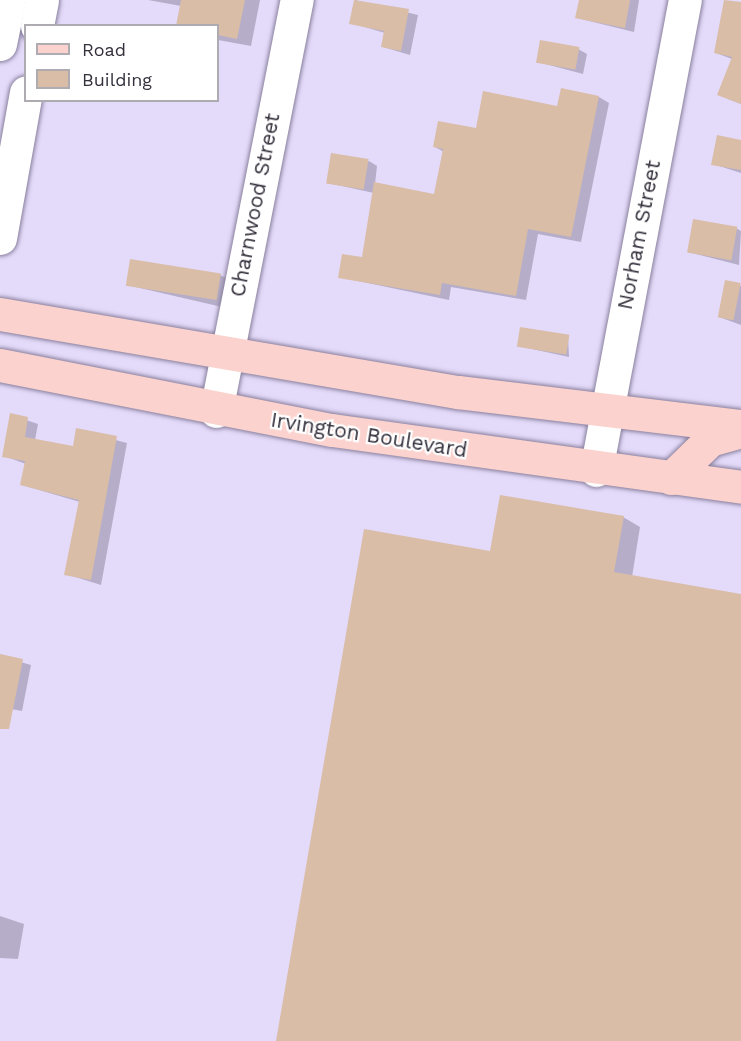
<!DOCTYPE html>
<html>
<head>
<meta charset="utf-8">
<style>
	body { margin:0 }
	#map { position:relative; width:741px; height:1041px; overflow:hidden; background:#e4dafa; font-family:"Work Sans",sans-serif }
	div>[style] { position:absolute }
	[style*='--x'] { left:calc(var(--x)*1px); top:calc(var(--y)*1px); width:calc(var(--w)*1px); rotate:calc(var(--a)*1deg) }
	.shadow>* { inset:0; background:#0003 }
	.building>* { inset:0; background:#d9bda7; transform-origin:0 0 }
	.roads { filter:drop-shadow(0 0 2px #89809d) drop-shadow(0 0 2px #89809d) }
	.minor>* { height:33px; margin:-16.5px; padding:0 16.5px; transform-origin:16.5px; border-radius:16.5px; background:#fff }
	.major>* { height:33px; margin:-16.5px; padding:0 16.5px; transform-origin:16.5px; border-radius:16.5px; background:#fbd2cd }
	span { translate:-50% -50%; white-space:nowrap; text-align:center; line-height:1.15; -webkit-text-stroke:4.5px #fff; paint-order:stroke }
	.street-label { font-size:21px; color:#34303c }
	.legend { position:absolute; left:24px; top:24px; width:195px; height:78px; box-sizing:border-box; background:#fff; border:2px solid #aeacb1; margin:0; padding:8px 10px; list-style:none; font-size:18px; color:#34303c }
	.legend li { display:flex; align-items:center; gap:12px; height:30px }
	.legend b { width:30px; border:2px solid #aeacb1 }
</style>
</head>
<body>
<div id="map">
	<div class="shadow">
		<i style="clip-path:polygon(148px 0,260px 0,251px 46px,218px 40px,218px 26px,181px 6px)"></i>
		<i style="clip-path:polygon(355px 0,418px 15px,410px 55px,383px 47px,385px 33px,351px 23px)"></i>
		<i style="clip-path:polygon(580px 0,639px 0,634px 32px,577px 18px)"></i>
		<i style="clip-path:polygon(741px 4px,741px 104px,728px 99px,732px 59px,716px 53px)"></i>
		<i style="clip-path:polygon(578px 49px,587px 54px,583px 74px,538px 62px)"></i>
		<i style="clip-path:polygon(599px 97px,609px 103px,581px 242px,538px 234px,526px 300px,451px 287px,449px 300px,339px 277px,363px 259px,374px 193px,328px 183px,369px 161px,377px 166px,375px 184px,435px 196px,444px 152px,435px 147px)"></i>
		<i style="clip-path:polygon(741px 141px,741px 173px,713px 164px)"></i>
		<i style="clip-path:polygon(736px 228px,741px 231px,739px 265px,688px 252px)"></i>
		<i style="clip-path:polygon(220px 275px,228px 279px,222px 307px,127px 285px)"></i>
		<i style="clip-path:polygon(726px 282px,741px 286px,741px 325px,719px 317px)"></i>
		<i style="clip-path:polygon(568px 337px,569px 357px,518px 346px)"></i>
		<i style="clip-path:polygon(11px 415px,38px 424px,35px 440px,74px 448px,77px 430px,127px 443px,101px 585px,66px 574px,80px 502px,22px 485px,26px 464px,4px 456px)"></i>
		<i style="clip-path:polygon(623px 517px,640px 527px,632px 577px,741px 595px,741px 1041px,278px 1041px,492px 552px)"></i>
		<i style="clip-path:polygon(0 656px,31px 665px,22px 711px,0 707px)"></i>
		<i style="clip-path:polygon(0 916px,24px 924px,18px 959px,0 958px)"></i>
	</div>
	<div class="building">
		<i style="clip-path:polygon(181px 0,245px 0,237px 39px,218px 35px,218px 26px,176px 26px)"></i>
		<i style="clip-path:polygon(354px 0,409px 9px,401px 51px,381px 47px,384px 31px,349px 24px)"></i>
		<i style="clip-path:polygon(579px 0,630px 0,625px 28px,575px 18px)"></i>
		<i style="clip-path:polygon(724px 0,741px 2px,741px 104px,717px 95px,732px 57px,714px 53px)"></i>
		<i style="left:540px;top:40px;width:40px;height:23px;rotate:10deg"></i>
		<i style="clip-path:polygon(561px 88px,599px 96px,571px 237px,528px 229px,516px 296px,442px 283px,440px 295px,338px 278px,342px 254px,362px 257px,374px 182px,434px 194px,443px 149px,433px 147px,438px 121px,476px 128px,483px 91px,557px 106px)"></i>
		<i style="clip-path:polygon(717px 135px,741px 140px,741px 170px,711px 165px)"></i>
		<i style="left:331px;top:153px;width:38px;height:31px;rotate:9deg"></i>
		<i style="left:693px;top:219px;width:45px;height:34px;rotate:10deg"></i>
		<i style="left:130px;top:259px;width:92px;height:27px;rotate:9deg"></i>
		<i style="left:725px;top:280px;width:16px;height:38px;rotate:11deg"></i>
		<i style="left:520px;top:327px;width:50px;height:20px;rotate:9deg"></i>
		<i style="clip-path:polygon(10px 413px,28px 417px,25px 437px,73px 446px,76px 428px,117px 436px,91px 580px,64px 575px,79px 500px,20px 485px,25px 461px,2px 457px)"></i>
		<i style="clip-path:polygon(500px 495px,624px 516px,614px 572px,741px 594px,741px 1041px,276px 1041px,364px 529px,490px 551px)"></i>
		<i style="clip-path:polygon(0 654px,23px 659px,9px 729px,0 729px)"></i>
	</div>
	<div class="roads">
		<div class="minor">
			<i style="--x:37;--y:26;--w:26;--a:-79"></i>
			<i style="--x:0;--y:44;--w:45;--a:-78.4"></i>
			<i style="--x:0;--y:238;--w:148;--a:-79.9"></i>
			<i style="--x:216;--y:411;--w:419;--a:-78.9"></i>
			<i style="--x:596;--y:470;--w:478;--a:-79.3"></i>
		</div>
		<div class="major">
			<i style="--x:0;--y:314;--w:465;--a:9.7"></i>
			<i style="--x:458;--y:392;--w:285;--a:6.9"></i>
			<i style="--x:0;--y:365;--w:338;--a:11.1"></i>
			<i style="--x:332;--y:430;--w:413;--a:7.9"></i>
			<i style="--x:671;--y:478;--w:54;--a:-44.3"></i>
			<i style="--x:710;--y:440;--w:32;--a:-16"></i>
		</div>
	</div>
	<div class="street-label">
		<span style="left:255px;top:205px;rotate:-79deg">Charnwood Street</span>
		<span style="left:639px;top:235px;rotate:-79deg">Norham Street</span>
		<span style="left:369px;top:435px;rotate:9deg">Irvington Boulevard</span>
	</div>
	<ul class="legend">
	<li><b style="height:8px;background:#fbd2cd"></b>Road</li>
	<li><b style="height:16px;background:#d9bda7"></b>Building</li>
	</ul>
</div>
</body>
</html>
